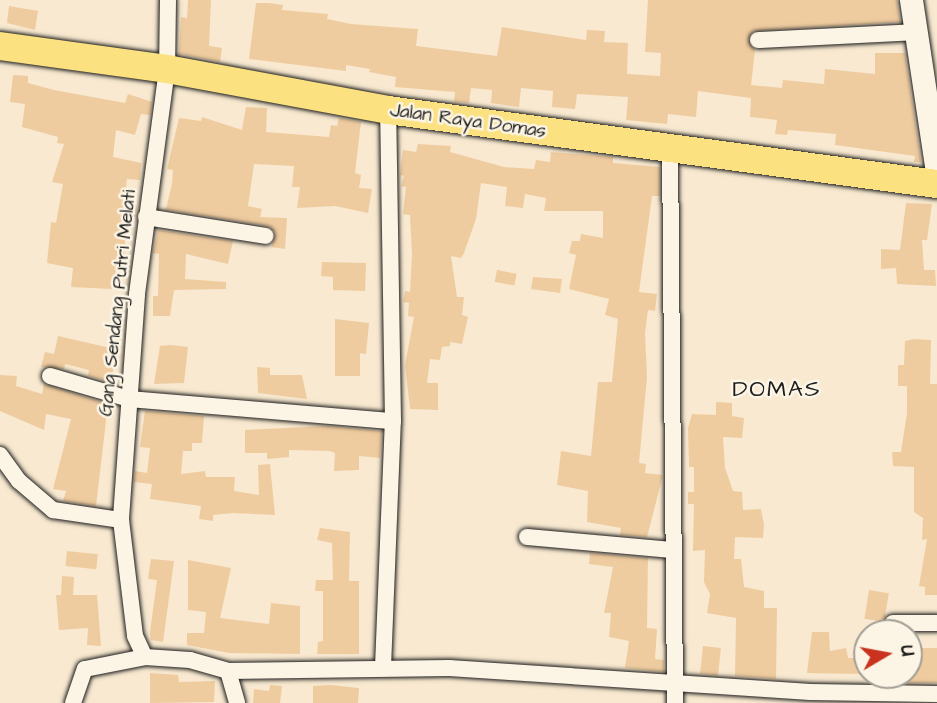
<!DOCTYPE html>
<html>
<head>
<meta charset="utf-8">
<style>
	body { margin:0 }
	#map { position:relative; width:937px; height:703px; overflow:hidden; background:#f8e9d0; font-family:"Architects Daughter",sans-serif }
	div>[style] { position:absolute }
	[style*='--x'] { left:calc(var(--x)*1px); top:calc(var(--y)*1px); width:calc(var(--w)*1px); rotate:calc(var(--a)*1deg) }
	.building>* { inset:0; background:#efcca0; transform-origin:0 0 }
	.roads { filter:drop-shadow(0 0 2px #1c1c1c) drop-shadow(0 0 2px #1c1c1c) }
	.minor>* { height:16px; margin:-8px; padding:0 8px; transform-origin:8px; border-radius:8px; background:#fcf5e5 }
	.secondary>* { height:23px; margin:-11.5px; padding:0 11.5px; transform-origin:11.5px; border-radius:11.5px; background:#fcf5e5 }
	.trunk>* { height:28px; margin:-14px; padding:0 14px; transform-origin:14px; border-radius:14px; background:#fbe180 }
	span { translate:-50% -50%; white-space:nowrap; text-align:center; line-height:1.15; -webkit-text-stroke:5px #fcf5e5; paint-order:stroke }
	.street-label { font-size:19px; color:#1c1c1c }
	.quarter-label { font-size:23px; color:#1c1c1c; letter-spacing:2px }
	.north { position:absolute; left:853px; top:619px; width:70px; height:70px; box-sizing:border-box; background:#fcf5e5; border:2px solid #a29e95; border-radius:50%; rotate:80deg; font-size:19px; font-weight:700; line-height:28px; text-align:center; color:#1c1c1c }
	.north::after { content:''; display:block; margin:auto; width:24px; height:32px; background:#c8321e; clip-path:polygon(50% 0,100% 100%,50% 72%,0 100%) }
</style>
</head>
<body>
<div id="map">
	<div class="building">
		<i style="clip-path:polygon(188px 0,211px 0,209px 46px,222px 48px,220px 62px,179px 54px,181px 17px,187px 18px)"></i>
		<i style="clip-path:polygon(648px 0,897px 0,900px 22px,753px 31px,748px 40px,755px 50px,751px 85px,782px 88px,783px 80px,824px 84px,825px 69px,875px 74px,875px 53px,905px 53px,921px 162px,914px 162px,915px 156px,835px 145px,836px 134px,788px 130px,787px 135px,775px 134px,777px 120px,750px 117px,751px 98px,698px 91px,696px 117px,668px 114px,667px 124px,626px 120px,628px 97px,577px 94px,575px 109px,552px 107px,553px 91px,521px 88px,519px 107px,491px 103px,492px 90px,471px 88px,469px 103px,454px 102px,455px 92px,395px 87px,396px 77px,369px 72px,370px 69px,346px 65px,346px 71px,249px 59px,256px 3px,269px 3px,283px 5px,282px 10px,328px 14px,327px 19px,351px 24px,418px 29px,416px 46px,497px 56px,502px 27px,586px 40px,587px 30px,605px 31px,604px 42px,628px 43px,627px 74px,660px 76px,661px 53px,645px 52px)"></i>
		<i style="clip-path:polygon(9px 6px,38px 11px,35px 30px,7px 23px)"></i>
		<i style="clip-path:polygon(13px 75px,28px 76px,28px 83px,54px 90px,125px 103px,128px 94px,152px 102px,150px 115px,141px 114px,135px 135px,116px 130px,113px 157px,141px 163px,140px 180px,127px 179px,124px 202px,137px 207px,134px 222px,126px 221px,124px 263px,119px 263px,112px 289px,71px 287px,73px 268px,47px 263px,51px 222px,56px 223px,63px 184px,52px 182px,64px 144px,57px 143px,58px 137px,22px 127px,25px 104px,10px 102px)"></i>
		<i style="clip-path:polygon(246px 107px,267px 108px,266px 132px,329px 137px,331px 125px,337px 126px,339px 118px,361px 122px,355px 173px,361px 175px,359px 188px,372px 189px,368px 213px,335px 206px,297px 208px,300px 187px,292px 187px,294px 166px,254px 164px,248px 206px,262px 209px,260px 217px,287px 218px,285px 249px,271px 247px,276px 233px,268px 226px,162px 209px,166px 209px,172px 184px,173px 170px,167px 169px,179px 118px,201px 121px,202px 117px,242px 130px)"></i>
		<i style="clip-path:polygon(418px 144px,451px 146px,450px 152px,504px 167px,534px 169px,536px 160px,550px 162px,551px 152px,613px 157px,613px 163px,660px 167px,660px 196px,652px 196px,639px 292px,657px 294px,655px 311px,648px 310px,645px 333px,647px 377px,639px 463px,646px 464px,645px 473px,662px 475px,662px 479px,647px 537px,620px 535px,621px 528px,587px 522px,588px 491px,557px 485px,561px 451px,591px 456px,598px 382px,612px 382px,618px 319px,605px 315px,609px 299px,569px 289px,576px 255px,569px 253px,572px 241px,580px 241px,581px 234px,603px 238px,603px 211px,544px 211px,546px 198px,525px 194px,523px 208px,505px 206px,507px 187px,481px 183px,476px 219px,464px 253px,461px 258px,451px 256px,457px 297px,464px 297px,462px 315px,468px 317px,462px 344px,450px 342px,450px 346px,442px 347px,440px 360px,430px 359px,427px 383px,438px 383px,438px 410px,410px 409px,405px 365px,414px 317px,408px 316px,409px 303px,403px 302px,405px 291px,410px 292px,412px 255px,410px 215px,403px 214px,406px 187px,401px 186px,404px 176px,400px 175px,403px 150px,416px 152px)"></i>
		<i style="clip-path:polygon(906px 203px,932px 204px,927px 240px,922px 240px,924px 270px,935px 270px,936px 286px,897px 284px,896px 268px,881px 269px,881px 249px,900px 250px)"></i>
		<i style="clip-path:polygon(158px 230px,233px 241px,228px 264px,186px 254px,185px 279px,226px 282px,226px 289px,174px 290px,170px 316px,153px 316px,153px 296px,158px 296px,159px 254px,153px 253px)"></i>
		<i style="clip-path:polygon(322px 262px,366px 263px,365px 291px,333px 290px,333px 277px,321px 276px)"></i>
		<i style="left:497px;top:270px;width:20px;height:12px;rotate:11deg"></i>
		<i style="clip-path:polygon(533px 277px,562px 279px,560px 293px,531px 289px)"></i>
		<i style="clip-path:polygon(335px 319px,369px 323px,366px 354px,360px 353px,360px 376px,335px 376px)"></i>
		<i style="clip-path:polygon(58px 336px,119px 350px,110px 382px,88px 376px,89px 370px,65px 364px,64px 369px,41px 367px,45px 352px,54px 354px)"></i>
		<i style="clip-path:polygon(914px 339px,931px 340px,930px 384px,937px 384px,937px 595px,925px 595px,925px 587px,919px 586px,927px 539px,922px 540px,923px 518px,914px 512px,914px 467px,893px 466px,892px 452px,901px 452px,907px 413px,907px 386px,898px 386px,898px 365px,904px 365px,905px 341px)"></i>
		<i style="clip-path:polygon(171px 345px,188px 347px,184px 383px,154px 384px,160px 346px)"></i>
		<i style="clip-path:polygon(257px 367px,270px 368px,270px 375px,302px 375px,307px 399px,258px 393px)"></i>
		<i style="clip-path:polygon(0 375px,17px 376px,16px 386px,42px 394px,44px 384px,108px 404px,96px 506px,63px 501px,66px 491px,53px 489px,71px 419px,46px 414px,44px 430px,0 411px)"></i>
		<i style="clip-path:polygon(716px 402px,732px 403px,732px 416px,744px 418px,742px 438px,723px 437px,725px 468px,733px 491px,742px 492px,743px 510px,761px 509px,764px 525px,763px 538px,735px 537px,734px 559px,741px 559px,744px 587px,764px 591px,764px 608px,777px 608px,776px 679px,735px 676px,736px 618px,707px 613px,710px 594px,704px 582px,705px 550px,693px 551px,694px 504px,688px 504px,688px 492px,694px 492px,694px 467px,689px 467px,688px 428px,692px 414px,716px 415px)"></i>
		<i style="clip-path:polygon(145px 411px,204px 416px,202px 443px,192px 443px,192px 451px,183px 451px,181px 474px,205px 471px,206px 477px,235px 477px,234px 491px,259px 495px,258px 465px,270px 464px,275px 515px,233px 513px,213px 515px,213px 521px,199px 519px,201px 506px,150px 499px,152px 484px,134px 482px,135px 471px,147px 473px,150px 448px,140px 447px)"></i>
		<i style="clip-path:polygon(327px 426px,382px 431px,380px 458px,359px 456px,359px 470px,334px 471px,335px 453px,330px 451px,289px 450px,289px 457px,267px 459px,267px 453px,245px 453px,245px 430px)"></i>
		<i style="clip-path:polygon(320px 528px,350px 532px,349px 581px,359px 581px,359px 654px,317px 654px,318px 642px,323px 641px,323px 591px,315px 591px,316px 580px,333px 580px,332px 543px,317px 540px)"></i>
		<i style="left:67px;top:551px;width:31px;height:15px;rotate:6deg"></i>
		<i style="clip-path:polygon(590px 553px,648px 558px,647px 628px,657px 629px,655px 659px,664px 660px,664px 672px,625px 668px,629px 641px,609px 637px,611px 613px,604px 613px,613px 567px,589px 564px)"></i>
		<i style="clip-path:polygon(151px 559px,174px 561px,163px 642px,151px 640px,150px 632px,157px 580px,148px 579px)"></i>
		<i style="clip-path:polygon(188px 560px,231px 568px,220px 618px,269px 624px,271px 603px,300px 606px,300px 654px,229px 653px,187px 645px,187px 633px,204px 633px,206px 612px,188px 610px)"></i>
		<i style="clip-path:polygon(62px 576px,74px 577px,73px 595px,97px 595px,101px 646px,87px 645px,88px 628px,59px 630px,56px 595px,61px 595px)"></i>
		<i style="left:869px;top:590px;width:20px;height:29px;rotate:9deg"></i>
		<i style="clip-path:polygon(812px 632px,829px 632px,830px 651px,846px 648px,848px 658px,861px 658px,861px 674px,807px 673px)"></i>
		<i style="left:703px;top:646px;width:18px;height:28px;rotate:6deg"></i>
		<i style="left:909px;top:648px;width:28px;height:35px"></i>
		<i style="clip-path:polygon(150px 673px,178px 675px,179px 682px,215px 681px,214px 702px,150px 703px)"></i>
		<i style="clip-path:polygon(270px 685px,282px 686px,280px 703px,253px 703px,254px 689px,269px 691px)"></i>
		<i style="clip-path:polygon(330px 685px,359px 688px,358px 703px,313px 703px,313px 686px)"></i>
	</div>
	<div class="roads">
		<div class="minor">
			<i style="--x:168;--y:0;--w:69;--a:90.8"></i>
			<i style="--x:167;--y:69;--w:228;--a:97.6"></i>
			<i style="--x:137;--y:295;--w:226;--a:94.1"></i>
			<i style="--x:121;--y:520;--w:117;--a:83.1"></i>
			<i style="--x:135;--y:636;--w:23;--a:65"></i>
			<i style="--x:145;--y:657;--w:45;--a:3.8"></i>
			<i style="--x:190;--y:660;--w:40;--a:16"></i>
			<i style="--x:228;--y:671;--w:221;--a:-0.8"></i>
			<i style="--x:449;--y:668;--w:362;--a:3.8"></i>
			<i style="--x:810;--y:692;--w:127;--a:0.9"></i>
			<i style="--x:758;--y:40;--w:157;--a:-2.9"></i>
			<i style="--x:670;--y:147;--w:556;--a:89.48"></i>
			<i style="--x:146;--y:217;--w:121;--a:9"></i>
			<i style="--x:50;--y:376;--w:82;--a:16.2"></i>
			<i style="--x:129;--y:399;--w:265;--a:4.8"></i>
			<i style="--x:0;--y:455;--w:32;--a:54"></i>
			<i style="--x:19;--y:481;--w:45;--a:40.5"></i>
			<i style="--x:53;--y:510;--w:69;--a:8.4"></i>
			<i style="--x:527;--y:537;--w:146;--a:5.1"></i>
			<i style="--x:893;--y:623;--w:44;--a:0"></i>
			<i style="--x:383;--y:667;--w:246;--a:-87.7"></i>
			<i style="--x:393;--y:421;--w:311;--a:-90.9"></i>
			<i style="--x:228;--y:671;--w:33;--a:74"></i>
			<i style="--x:73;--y:703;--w:36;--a:-71"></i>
			<i style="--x:85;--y:669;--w:61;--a:-11.3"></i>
		</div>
		<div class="secondary">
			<i style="--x:911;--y:0;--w:173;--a:81.4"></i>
		</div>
		<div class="trunk">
			<i style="--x:0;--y:46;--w:169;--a:7.8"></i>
			<i style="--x:167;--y:69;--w:225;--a:10.5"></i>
			<i style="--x:388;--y:110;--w:554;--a:7.68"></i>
		</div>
	</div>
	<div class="street-label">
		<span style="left:468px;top:121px;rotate:8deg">Jalan Raya Domas</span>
		<span style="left:118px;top:303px;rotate:-84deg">Gang Sendang Putri Melati</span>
	</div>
	<div class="quarter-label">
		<span style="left:777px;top:389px">DOMAS</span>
	</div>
	<div class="north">U</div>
</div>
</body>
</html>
